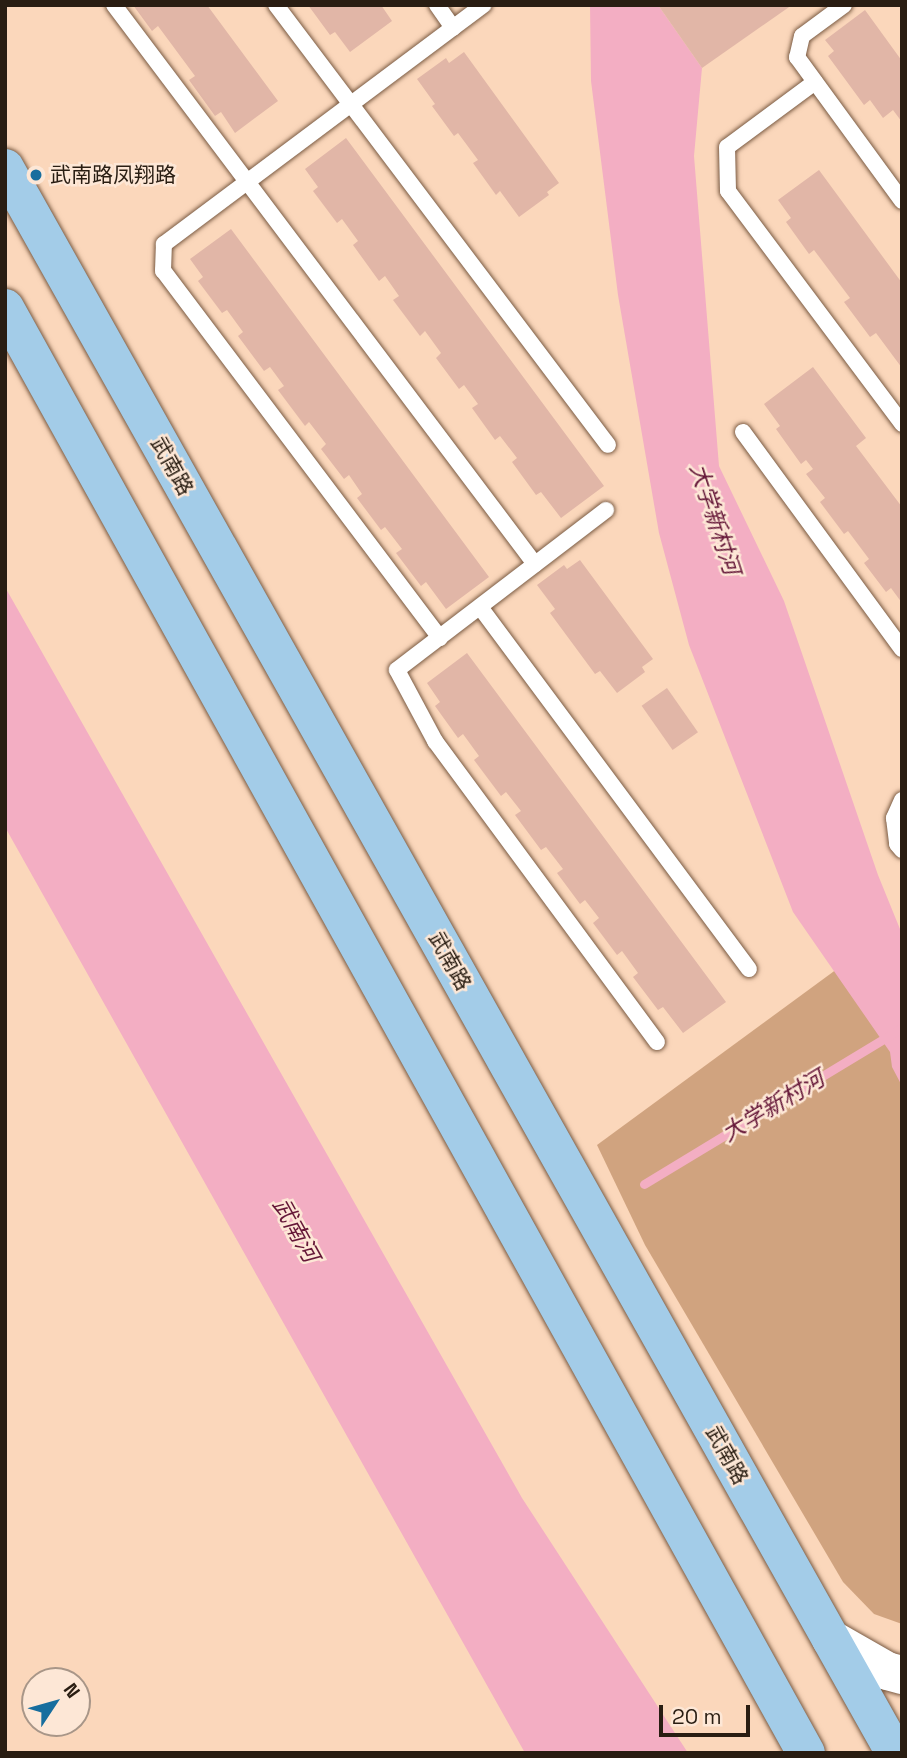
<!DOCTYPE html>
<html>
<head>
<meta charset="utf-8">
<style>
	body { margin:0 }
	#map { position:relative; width:907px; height:1758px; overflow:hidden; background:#fbd7bb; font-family:"Space Grotesk","Noto Sans SC",sans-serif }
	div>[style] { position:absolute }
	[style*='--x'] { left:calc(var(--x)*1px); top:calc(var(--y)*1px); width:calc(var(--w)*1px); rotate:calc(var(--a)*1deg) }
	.green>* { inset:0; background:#d0a37f }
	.water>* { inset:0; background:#f3aec3 }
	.stream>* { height:9px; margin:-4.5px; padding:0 4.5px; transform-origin:4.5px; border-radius:4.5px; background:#f3aec3 }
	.building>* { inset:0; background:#e1b6a7; transform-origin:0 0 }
	.roads { filter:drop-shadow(0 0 2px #7a5b43) drop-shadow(0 0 2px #7a5b43) }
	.lane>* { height:16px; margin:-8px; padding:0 8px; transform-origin:8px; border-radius:8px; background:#fff }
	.secondary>* { height:38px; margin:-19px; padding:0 19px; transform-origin:19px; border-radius:19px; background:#fff }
	.primary>* { height:38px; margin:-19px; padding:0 19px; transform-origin:19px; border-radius:19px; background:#a3cce8 }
	.dots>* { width:19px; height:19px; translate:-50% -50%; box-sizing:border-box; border:4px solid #fde7d6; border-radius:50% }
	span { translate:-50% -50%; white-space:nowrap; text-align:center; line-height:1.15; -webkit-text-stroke:5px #fde7d6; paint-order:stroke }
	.poi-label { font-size:21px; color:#291d12 }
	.left { translate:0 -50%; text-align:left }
	.street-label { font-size:21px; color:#291d12 }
	.water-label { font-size:23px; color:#651738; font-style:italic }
	.frame { position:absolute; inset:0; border:7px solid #291d12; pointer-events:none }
	.north { position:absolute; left:21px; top:1667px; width:70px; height:70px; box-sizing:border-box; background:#fde7d6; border:2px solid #a89688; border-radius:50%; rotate:54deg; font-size:19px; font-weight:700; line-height:28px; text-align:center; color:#291d12 }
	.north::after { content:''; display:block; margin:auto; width:24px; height:32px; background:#176e9e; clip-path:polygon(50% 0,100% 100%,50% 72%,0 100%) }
	.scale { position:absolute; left:659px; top:1705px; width:91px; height:32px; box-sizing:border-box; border:4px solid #291d12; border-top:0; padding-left:9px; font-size:21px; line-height:24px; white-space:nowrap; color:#291d12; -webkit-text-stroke:5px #fde7d6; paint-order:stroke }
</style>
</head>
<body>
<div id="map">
	<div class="green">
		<i style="clip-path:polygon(897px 925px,902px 934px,902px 1624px,874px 1614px,843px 1582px,645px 1245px,597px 1145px)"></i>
	</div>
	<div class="water">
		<i style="clip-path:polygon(590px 5px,658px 5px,702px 68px,694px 156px,719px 466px,784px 601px,878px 875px,902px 934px,902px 1086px,892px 1067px,890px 1052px,793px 912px,689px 645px,659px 533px,618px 295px,591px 81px)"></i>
		<i style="clip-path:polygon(5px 587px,522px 1498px,688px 1753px,525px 1753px,5px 827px)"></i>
	</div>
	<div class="stream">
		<i style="--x:644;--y:1184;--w:301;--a:-31.2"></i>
	</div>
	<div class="building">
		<i style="clip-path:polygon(133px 5px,207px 5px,278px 101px,235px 133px,221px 112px,215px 116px,189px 80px,195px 76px,158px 26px,152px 31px)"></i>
		<i style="clip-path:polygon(308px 5px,381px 5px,392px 21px,350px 52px,335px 32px,330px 35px)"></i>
		<i style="clip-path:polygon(658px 5px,792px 5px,702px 68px)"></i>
		<i style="clip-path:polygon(865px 10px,902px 61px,902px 122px,893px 110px,883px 118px,870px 100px,864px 105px,828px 56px,834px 51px,825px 40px)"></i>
		<i style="clip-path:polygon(464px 52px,559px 183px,547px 192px,549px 195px,519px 217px,500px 191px,496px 195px,473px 163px,478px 160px,458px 133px,454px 136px,432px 106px,435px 104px,417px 79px,446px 58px,449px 63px)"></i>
		<i style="clip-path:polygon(346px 138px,604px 486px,561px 518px,541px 492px,536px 495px,512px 462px,517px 458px,500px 436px,495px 440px,472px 408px,478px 404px,464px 385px,459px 389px,436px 358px,441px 353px,425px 331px,420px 336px,393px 300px,399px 296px,385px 276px,379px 281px,353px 245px,358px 241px,342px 219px,337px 223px,313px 191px,318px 187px,305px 169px)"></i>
		<i style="clip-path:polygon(819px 170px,902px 283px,902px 368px,876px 333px,870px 337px,844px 302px,850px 298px,814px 250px,809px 254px,786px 222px,791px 218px,778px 200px)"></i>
		<i style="clip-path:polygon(231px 229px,489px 577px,446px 609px,426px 582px,421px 586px,396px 553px,402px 549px,385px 527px,381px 530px,357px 498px,362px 494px,349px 475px,344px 479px,321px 449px,326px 444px,309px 422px,305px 426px,278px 390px,284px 386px,270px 367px,264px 371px,238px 336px,243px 332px,227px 310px,222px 313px,198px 281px,203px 277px,190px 259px)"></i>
		<i style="clip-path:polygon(813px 367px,866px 438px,856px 446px,902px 507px,902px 603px,891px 588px,886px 592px,864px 563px,869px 559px,848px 531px,844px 534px,820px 502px,825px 498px,806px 474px,813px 469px,806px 460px,801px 464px,776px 429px,780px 426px,764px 404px)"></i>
		<i style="clip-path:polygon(580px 560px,653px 659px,642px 667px,645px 672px,617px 693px,600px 671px,595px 674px,550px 613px,555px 609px,537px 585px,564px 565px,567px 569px)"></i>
		<i style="clip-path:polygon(467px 653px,726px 1002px,683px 1033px,663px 1007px,658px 1010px,633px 977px,638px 973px,622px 951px,617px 955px,593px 923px,599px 918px,585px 900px,580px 904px,557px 873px,563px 869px,546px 847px,541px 850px,515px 815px,521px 811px,506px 792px,501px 796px,474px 760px,479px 756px,463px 734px,458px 738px,435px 706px,440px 702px,427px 683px)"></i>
		<i style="left:667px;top:688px;width:54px;height:31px;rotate:55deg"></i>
	</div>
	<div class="roads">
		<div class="lane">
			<i style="--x:114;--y:5;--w:700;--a:53.02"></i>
			<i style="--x:276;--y:5;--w:551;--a:52.96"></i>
			<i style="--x:437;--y:5;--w:28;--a:55"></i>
			<i style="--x:844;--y:5;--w:52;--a:143.6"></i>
			<i style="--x:802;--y:36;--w:22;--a:103"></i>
			<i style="--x:797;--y:57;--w:178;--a:53.9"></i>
			<i style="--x:815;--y:82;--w:109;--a:143.5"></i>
			<i style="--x:727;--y:147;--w:44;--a:88.7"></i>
			<i style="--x:728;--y:191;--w:291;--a:53.2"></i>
			<i style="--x:743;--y:432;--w:269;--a:53.8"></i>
			<i style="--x:606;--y:510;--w:263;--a:142.6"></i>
			<i style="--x:397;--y:670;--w:81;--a:61.8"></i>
			<i style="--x:435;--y:741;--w:374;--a:53.6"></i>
			<i style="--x:480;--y:607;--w:451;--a:53.4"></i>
			<i style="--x:440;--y:638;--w:460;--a:-127"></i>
			<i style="--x:163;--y:271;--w:27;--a:-88"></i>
			<i style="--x:164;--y:244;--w:399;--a:-36.8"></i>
			<i style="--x:902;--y:800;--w:20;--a:114"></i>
			<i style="--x:894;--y:818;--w:26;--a:83"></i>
			<i style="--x:897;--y:844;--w:8;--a:50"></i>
		</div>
		<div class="secondary">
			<i style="--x:831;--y:1639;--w:64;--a:29.7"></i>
			<i style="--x:887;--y:1671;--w:16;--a:15"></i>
		</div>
		<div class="primary">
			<i style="--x:5;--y:168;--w:1818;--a:60.69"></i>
			<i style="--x:5;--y:308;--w:1652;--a:61"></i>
		</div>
	</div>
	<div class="dots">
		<i style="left:36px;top:175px;background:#176e9e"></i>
	</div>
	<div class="poi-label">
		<span class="left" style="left:50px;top:175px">武南路凤翔路</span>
	</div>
	<div class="street-label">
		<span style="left:172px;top:466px;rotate:61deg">武南路</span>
		<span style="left:450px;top:961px;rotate:61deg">武南路</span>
		<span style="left:727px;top:1455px;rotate:61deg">武南路</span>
	</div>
	<div class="water-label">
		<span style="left:715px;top:519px;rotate:72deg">大学新村河</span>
		<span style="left:773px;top:1106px;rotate:-31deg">大学新村河</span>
		<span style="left:296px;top:1230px;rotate:61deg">武南河</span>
	</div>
	<div class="frame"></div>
	<div class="north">N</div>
	<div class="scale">20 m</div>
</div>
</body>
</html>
